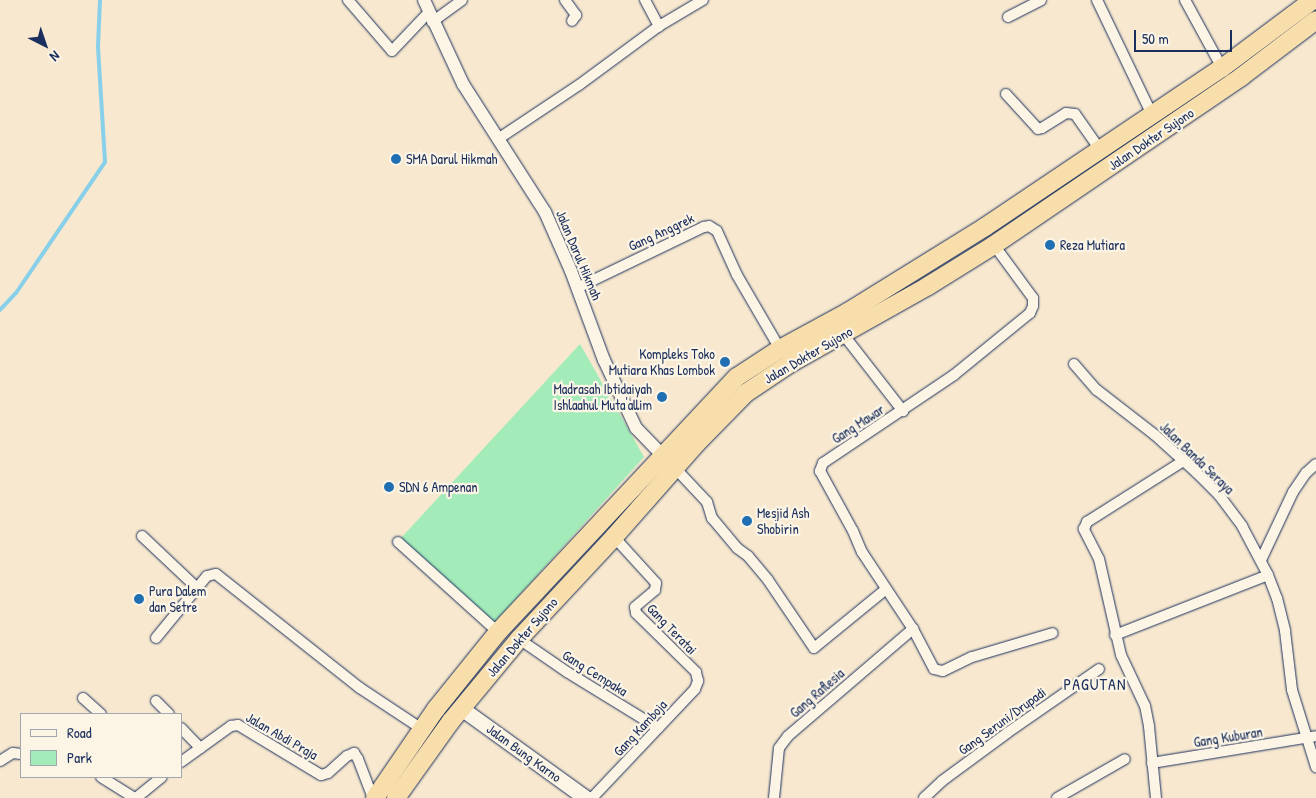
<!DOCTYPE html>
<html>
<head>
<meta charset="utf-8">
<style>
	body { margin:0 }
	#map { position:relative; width:1316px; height:798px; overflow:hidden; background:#f7e8cf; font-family:"Patrick Hand",sans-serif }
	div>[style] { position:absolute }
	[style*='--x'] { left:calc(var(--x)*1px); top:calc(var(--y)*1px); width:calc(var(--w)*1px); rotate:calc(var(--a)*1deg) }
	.green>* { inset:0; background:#a3ebb9 }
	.stream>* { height:4px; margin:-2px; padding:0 2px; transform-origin:2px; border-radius:2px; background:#88d0e9 }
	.roads { filter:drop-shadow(0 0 1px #1b2f5e) drop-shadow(0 0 1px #1b2f5e) }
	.minor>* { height:10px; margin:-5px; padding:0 5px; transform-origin:5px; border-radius:5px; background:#fcf5e5 }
	.tertiary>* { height:12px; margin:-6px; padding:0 6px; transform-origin:6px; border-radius:6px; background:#fcf5e5 }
	.secondary>* { height:15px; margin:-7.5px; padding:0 7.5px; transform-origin:7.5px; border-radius:7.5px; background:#fcf5e5 }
	.trunk>* { height:18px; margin:-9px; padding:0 9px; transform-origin:9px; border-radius:9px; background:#f8deab }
	.dots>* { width:14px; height:14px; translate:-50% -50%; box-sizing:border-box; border:2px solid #fcf5e5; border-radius:50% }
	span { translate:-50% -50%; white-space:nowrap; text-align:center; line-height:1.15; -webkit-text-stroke:4.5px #fcf5e5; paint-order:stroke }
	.street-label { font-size:14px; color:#1b2f5e }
	.poi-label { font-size:14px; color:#1b2f5e }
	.left { translate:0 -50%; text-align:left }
	.right { translate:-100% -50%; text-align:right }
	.quarter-label { font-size:16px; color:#1b2f5e; letter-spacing:1px }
	.legend { position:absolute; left:20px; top:713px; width:162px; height:65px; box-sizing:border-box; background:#fcf5e5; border:1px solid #a2a6af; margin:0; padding:6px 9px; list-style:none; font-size:15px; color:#1b2f5e }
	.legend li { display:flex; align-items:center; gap:10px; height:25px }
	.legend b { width:25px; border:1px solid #a2a6af }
	.north { position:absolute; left:20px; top:20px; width:50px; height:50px; -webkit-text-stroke:4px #fcf5e5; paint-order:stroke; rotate:139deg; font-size:14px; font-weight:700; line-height:20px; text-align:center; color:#1b2f5e }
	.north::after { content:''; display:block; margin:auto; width:18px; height:22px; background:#1b2f5e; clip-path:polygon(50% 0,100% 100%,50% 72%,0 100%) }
	.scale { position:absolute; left:1134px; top:30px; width:98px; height:22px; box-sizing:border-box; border:2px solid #1b2f5e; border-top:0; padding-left:6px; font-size:15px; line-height:18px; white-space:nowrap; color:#1b2f5e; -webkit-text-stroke:4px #fcf5e5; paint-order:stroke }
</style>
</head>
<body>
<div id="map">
	<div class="green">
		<i style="clip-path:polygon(580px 344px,644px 457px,494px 623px,401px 538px)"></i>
	</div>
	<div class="stream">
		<i style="--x:0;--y:310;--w:23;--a:-47"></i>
		<i style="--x:16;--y:293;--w:158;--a:-55.8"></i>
		<i style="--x:105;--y:162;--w:116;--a:-93.5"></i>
		<i style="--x:98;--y:46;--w:46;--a:-87.5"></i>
	</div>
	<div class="roads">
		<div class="minor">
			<i style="--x:348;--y:0;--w:67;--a:49.2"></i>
			<i style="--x:392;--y:51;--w:54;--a:-46.5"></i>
			<i style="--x:565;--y:0;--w:19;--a:54"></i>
			<i style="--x:576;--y:15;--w:7;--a:124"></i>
			<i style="--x:645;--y:0;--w:30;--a:62"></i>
			<i style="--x:1097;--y:0;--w:127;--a:64.4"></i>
			<i style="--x:1185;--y:0;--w:77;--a:61.4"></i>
			<i style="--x:1008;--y:17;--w:37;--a:-27"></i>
			<i style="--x:432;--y:22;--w:37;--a:-36"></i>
			<i style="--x:1006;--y:94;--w:47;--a:47.6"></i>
			<i style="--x:1038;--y:129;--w:4;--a:-14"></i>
			<i style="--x:1042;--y:128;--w:28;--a:-32"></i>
			<i style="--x:1066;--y:113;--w:9;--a:6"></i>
			<i style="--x:1075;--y:114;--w:45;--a:54.9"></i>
			<i style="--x:498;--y:139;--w:97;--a:-33.7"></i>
			<i style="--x:579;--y:85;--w:99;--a:-36.4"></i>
			<i style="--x:659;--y:26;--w:51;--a:-30.6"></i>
			<i style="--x:994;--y:245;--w:66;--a:53.7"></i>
			<i style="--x:1033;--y:298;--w:8;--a:90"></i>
			<i style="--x:1033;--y:306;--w:8;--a:113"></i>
			<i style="--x:1030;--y:313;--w:98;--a:140.8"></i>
			<i style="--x:954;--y:375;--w:158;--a:146.1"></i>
			<i style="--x:823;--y:463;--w:9;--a:111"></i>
			<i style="--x:820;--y:471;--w:68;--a:61.2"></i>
			<i style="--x:853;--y:531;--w:23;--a:67"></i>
			<i style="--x:862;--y:552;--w:92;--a:56.5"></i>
			<i style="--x:913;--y:629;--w:45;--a:62.3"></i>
			<i style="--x:934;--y:669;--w:9;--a:13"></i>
			<i style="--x:943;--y:671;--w:32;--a:-26"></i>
			<i style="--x:972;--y:657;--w:84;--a:-16.5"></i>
			<i style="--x:577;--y:288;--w:141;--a:-25.7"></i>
			<i style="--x:704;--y:227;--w:5;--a:-11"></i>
			<i style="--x:709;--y:226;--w:9;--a:32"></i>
			<i style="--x:717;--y:231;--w:48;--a:65.6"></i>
			<i style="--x:737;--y:275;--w:86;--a:59.8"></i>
			<i style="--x:843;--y:334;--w:98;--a:52.1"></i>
			<i style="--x:1074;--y:364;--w:35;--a:49"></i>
			<i style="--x:1097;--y:390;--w:73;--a:37.8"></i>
			<i style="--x:1155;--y:435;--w:57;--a:42.1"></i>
			<i style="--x:1197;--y:473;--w:31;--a:45"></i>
			<i style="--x:1219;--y:495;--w:39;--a:53"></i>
			<i style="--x:1242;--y:526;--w:55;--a:62"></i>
			<i style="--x:1268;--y:575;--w:25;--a:69"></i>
			<i style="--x:1277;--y:598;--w:34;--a:76"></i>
			<i style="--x:1285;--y:631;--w:59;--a:83.2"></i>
			<i style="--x:1292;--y:690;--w:81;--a:72.7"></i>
			<i style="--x:675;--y:468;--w:47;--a:46.7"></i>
			<i style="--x:707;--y:502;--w:17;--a:73"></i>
			<i style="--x:712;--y:518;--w:39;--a:50"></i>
			<i style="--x:737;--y:548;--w:14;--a:36"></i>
			<i style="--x:748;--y:556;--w:31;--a:50"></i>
			<i style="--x:768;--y:580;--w:82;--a:55.9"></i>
			<i style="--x:814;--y:648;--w:93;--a:-39.3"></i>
			<i style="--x:142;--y:536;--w:76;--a:43.4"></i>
			<i style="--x:398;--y:542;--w:135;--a:42"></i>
			<i style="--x:1261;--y:560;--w:75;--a:-64.8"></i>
			<i style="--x:1293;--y:492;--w:23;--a:-56"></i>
			<i style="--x:1306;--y:473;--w:13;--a:-42"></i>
			<i style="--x:1115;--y:635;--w:164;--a:-21.4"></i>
			<i style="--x:156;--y:638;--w:80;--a:-50.6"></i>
			<i style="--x:207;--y:576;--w:9;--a:-13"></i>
			<i style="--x:216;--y:574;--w:184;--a:38.4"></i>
			<i style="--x:360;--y:688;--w:74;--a:33.5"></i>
			<i style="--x:519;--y:639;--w:58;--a:34.5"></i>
			<i style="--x:567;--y:672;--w:107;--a:31.6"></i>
			<i style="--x:83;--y:698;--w:24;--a:42"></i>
			<i style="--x:156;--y:701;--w:18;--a:45"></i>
			<i style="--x:181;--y:728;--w:28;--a:46"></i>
			<i style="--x:0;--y:761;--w:15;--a:-32"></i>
			<i style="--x:13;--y:753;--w:8;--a:7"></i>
			<i style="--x:181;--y:762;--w:62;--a:-35.8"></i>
			<i style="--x:231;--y:726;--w:7;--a:-8"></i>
			<i style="--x:238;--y:725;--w:97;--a:31.1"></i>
			<i style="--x:321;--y:775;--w:7;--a:-16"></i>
			<i style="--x:328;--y:773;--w:25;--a:-42"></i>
			<i style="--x:347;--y:756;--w:8;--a:-23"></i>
			<i style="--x:354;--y:753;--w:7;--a:56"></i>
			<i style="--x:358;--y:759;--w:42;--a:69"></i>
			<i style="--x:1152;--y:763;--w:166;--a:-9.3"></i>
			<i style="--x:101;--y:777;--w:40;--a:32"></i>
			<i style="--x:136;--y:798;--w:33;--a:-39"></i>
			<i style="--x:592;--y:798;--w:150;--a:-46.6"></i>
			<i style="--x:695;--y:689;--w:9;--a:-69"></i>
			<i style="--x:698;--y:681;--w:9;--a:-103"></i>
			<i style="--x:696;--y:672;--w:84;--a:-135.5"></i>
			<i style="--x:636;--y:613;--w:6;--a:-99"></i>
			<i style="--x:635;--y:607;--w:26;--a:-40"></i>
			<i style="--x:655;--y:590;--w:7;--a:-82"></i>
			<i style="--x:656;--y:583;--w:62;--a:-132.4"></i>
			<i style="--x:774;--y:798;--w:50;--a:-84.3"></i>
			<i style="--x:779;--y:748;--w:15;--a:-53"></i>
			<i style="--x:788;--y:736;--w:165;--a:-40.6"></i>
			<i style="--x:924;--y:798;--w:25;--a:-43"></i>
			<i style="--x:942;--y:781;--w:81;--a:-36.4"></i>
			<i style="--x:1007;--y:733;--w:112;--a:-34.8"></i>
			<i style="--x:1057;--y:798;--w:78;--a:-29.8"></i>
			<i style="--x:1156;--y:798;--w:72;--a:-95.6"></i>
			<i style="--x:1149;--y:726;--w:20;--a:-101"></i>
			<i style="--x:1145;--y:706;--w:56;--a:-115.2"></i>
			<i style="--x:1121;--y:655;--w:98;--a:-102.9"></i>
			<i style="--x:1099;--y:559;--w:34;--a:-117"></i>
			<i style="--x:1084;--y:529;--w:8;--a:-67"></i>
			<i style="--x:1087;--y:522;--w:114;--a:-32.4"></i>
		</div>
		<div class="tertiary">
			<i style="--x:424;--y:0;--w:93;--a:65.1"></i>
			<i style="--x:463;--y:84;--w:152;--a:57.4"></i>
			<i style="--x:545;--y:212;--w:64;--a:66.2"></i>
			<i style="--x:571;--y:271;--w:95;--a:69.7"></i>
			<i style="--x:604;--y:360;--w:75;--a:64.8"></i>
			<i style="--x:636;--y:428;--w:46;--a:45.9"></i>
		</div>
		<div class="secondary">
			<i style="--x:461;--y:708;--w:154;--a:35.8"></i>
		</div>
		<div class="trunk">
			<i style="--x:375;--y:798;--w:108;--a:-55.6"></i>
			<i style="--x:436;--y:709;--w:99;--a:-51.2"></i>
			<i style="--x:498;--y:632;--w:349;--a:-46.9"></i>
			<i style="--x:737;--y:377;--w:51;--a:-33.1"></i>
			<i style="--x:780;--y:349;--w:77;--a:-28.6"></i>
			<i style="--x:848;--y:312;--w:161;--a:-31.8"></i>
			<i style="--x:985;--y:227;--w:285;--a:-33.9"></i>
			<i style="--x:1222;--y:68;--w:114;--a:-36.8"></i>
			<i style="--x:396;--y:798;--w:95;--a:-54.5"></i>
			<i style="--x:451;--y:721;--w:107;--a:-50.3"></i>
			<i style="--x:519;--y:639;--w:139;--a:-47"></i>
			<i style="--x:614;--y:537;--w:125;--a:-48.6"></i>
			<i style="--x:697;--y:443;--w:70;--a:-45.6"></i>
			<i style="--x:746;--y:393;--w:54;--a:-33.7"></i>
			<i style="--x:791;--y:363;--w:157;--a:-29.3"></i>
			<i style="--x:928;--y:286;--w:78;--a:-31.8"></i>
			<i style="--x:994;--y:245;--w:299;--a:-34.2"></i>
			<i style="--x:1241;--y:77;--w:94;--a:-37.2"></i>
		</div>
	</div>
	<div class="dots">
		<i style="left:396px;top:159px;background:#1f6fb2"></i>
		<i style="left:1050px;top:245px;background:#1f6fb2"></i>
		<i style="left:725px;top:362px;background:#1f6fb2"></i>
		<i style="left:662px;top:397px;background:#1f6fb2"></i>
		<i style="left:389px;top:487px;background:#1f6fb2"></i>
		<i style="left:747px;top:521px;background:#1f6fb2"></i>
		<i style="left:139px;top:599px;background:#1f6fb2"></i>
	</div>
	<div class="street-label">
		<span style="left:1151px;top:139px;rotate:-34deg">Jalan Dokter Sujono</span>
		<span style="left:661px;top:232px;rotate:-25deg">Gang Anggrek</span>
		<span style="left:579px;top:255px;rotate:67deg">Jalan Darul Hikmah</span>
		<span style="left:808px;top:355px;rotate:-30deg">Jalan Dokter Sujono</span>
		<span style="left:858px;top:424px;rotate:-33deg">Gang Mawar</span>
		<span style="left:1197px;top:458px;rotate:44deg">Jalan Banda Seraya</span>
		<span style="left:672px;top:629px;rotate:46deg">Gang Teratai</span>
		<span style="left:522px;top:637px;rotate:-49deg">Jalan Dokter Sujono</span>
		<span style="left:595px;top:673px;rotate:32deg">Gang Cempaka</span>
		<span style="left:817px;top:693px;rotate:-41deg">Gang Raflesia</span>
		<span style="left:1002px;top:721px;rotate:-36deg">Gang Seruni/Drupadi</span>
		<span style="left:640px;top:728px;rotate:-47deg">Gang Kamboja</span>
		<span style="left:282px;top:736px;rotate:30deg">Jalan Abdi Praja</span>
		<span style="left:1228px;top:737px;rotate:-9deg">Gang Kuburan</span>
		<span style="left:524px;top:753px;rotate:36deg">Jalan Bung Karno</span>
	</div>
	<div class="poi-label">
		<span class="left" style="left:406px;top:159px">SMA Darul Hikmah</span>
		<span class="left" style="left:1060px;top:245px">Reza Mutiara</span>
		<span class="right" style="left:715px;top:362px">Kompleks Toko<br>Mutiara Khas Lombok</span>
		<span class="right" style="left:652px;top:397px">Madrasah Ibtidaiyah<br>Ishlaahul Muta'allim</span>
		<span class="left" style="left:399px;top:487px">SDN 6 Ampenan</span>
		<span class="left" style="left:757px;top:521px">Mesjid Ash<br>Shobirin</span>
		<span class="left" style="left:149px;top:599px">Pura Dalem<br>dan Setre</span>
	</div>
	<div class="quarter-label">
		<span style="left:1095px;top:684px">PAGUTAN</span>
	</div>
	<ul class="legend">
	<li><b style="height:6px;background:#fcf5e5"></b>Road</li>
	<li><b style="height:14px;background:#a3ebb9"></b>Park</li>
	</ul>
	<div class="north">N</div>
	<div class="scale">50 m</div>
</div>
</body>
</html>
